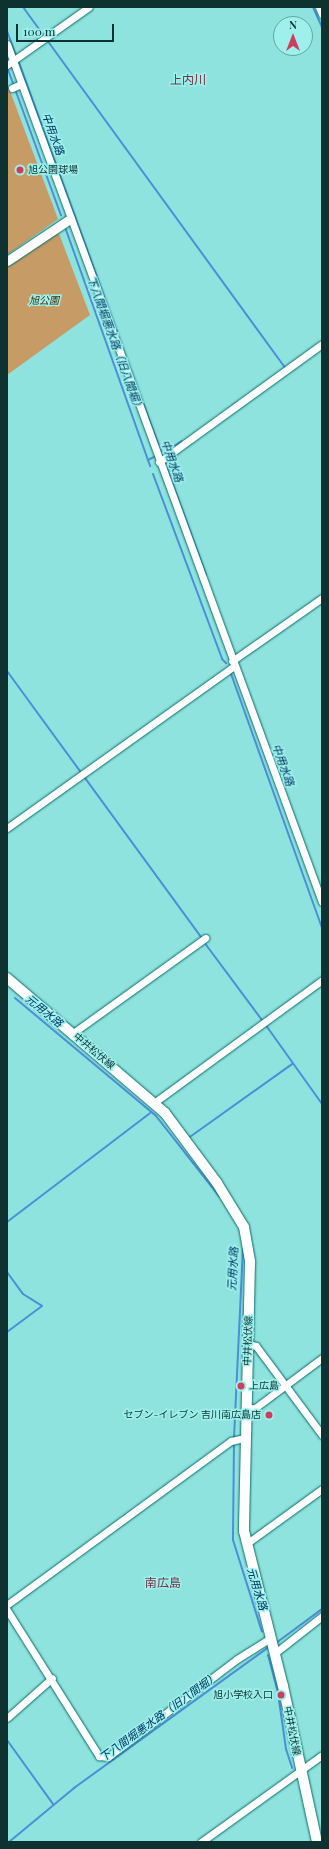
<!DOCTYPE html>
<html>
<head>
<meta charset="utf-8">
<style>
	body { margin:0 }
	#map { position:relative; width:329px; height:1849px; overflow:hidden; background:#8fe3de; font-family:"Playfair Display","Noto Sans JP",serif }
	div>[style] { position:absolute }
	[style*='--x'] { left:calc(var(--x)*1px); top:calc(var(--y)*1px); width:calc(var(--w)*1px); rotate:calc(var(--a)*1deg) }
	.green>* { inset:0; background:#c79b65 }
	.stream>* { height:2px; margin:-1px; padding:0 1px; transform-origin:1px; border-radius:1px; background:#4a8fd8 }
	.roads { filter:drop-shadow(0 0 1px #076d6a) drop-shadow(0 0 1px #076d6a) }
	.minor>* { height:7px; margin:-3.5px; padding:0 3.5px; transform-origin:3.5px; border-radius:3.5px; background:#fff }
	.tertiary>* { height:9px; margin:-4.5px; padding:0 4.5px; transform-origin:4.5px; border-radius:4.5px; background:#fff }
	.secondary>* { height:10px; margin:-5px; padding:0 5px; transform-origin:5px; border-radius:5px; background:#fff }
	.dots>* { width:11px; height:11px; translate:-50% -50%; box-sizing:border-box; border:2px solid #9df0ec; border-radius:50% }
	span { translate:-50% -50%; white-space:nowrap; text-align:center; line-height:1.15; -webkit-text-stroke:3px #9df0ec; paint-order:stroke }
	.poi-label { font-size:10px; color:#0e3230 }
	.left { translate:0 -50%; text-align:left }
	.right { translate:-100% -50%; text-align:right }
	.park-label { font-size:10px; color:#452b03; font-style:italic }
	.street-label { font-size:10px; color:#0e3230 }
	.water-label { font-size:11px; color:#003462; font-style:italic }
	.quarter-label { font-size:12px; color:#79323f }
	.frame { position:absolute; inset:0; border:8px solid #0e3230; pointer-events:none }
	.north { position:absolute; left:273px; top:16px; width:40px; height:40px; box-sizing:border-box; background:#9df0ec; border:1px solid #64a4a1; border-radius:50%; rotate:0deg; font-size:11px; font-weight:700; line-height:16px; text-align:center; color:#0e3230 }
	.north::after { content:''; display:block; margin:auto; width:14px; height:18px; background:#cd3d5e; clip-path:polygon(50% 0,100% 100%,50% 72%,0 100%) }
	.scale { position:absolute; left:16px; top:24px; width:98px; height:18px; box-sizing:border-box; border:2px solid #0e3230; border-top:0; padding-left:5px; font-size:12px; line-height:14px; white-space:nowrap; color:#0e3230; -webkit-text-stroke:3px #9df0ec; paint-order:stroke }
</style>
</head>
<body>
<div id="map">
	<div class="green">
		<i style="clip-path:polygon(7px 83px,58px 219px,7px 255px)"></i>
		<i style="clip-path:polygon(58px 231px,90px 315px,7px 375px,7px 265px)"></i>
	</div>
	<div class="stream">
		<i style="--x:23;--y:7;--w:445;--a:54"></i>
		<i style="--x:313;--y:7;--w:22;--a:66"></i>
		<i style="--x:7;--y:31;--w:27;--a:70"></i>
		<i style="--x:18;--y:60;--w:289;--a:70"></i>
		<i style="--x:7;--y:67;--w:158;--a:70"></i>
		<i style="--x:65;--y:227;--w:254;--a:70.4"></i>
		<i style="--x:142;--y:400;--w:186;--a:69.9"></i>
		<i style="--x:161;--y:455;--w:25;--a:-34"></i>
		<i style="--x:148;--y:460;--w:9;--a:-27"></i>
		<i style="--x:153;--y:474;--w:197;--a:69.5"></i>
		<i style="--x:222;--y:659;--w:6;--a:45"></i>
		<i style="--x:7;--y:671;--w:331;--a:53.9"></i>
		<i style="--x:230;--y:671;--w:273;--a:70.3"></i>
		<i style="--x:204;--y:942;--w:97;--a:53.4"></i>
		<i style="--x:15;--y:998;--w:184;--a:39.9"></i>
		<i style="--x:156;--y:1116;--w:102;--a:51.8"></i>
		<i style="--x:265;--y:1024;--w:98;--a:54.5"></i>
		<i style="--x:187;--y:1139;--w:129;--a:-35.5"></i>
		<i style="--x:7;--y:1222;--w:180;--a:-37.3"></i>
		<i style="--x:7;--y:1272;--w:27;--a:54"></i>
		<i style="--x:23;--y:1294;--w:22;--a:32"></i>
		<i style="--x:42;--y:1306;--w:44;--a:143.4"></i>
		<i style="--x:234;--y:1438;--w:190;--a:-87.3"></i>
		<i style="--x:234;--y:1442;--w:98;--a:90.6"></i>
		<i style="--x:233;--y:1540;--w:96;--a:72.5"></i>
		<i style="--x:276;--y:1643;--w:57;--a:-36.5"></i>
		<i style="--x:268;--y:1655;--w:39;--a:75"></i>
		<i style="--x:278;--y:1693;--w:57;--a:81.9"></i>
		<i style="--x:286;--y:1749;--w:20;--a:72"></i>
		<i style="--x:7;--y:1740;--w:79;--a:54.3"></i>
		<i style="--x:9;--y:1842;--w:85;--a:-39.7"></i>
		<i style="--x:74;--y:1788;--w:242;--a:-35.9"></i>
	</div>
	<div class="roads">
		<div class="minor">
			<i style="--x:319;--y:7;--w:8;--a:67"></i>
			<i style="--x:7;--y:44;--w:914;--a:69.84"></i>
			<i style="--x:7;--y:65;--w:100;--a:-35.3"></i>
			<i style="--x:12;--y:88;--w:10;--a:-24"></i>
			<i style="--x:159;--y:462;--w:201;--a:-35.9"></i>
			<i style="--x:232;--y:661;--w:110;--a:-35"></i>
			<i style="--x:7;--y:828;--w:279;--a:-35.5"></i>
			<i style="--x:73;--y:1033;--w:163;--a:-35.7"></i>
			<i style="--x:155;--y:1102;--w:207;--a:-36.1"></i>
			<i style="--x:248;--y:1344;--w:8;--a:14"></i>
			<i style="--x:256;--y:1346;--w:111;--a:53.4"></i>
			<i style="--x:245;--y:1409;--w:10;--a:-6"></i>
			<i style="--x:255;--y:1408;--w:84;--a:-36.7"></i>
			<i style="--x:246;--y:1544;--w:94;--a:-35.9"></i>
			<i style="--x:8;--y:1604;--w:276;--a:-36.2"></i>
			<i style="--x:231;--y:1441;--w:13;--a:-13"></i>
			<i style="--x:7;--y:1610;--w:173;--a:57.8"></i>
			<i style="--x:99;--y:1756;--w:9;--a:6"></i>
			<i style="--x:108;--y:1757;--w:162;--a:-37.2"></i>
			<i style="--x:237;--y:1659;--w:40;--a:-32"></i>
			<i style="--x:275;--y:1653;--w:60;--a:-38.2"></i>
			<i style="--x:7;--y:1718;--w:60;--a:-41.6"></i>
			<i style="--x:201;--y:1842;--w:149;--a:-35.7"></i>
		</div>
		<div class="tertiary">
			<i style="--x:7;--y:261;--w:76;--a:-33.7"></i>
		</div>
		<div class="secondary">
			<i style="--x:7;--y:978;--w:208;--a:40.5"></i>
			<i style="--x:165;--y:1113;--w:87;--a:53.4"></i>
			<i style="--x:217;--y:1183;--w:52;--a:58.5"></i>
			<i style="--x:244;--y:1227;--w:36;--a:80"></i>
			<i style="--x:250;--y:1262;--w:269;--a:91.3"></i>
			<i style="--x:244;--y:1531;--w:160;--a:75.9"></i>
			<i style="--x:283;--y:1686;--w:160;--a:77.7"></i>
		</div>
	</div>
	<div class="dots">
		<i style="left:20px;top:170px;background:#cd3d5e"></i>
		<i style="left:241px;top:1386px;background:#cd3d5e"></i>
		<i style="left:269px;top:1415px;background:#cd3d5e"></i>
		<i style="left:281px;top:1695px;background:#cd3d5e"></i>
	</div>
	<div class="poi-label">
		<span class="left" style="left:28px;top:170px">旭公園球場</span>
		<span class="left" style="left:249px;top:1386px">上広島</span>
		<span class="right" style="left:261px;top:1415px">セブン-イレブン 吉川南広島店</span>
		<span class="right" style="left:273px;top:1695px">旭小学校入口</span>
	</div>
	<div class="park-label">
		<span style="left:44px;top:301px">旭公園</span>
	</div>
	<div class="street-label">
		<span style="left:94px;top:1051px;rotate:40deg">中井松伏線</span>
		<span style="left:248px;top:1341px;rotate:-88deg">中井松伏線</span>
		<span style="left:292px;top:1731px;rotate:79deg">中井松伏線</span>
	</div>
	<div class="water-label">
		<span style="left:53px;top:134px;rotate:70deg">中用水路</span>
		<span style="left:115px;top:344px;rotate:70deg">下八間堀悪水路（旧八間堀）</span>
		<span style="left:172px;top:461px;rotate:70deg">中用水路</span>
		<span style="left:283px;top:765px;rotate:70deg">中用水路</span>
		<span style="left:44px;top:1011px;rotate:39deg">元用水路</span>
		<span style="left:233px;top:1269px;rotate:-87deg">元用水路</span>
		<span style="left:257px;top:1589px;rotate:73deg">元用水路</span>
		<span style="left:159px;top:1717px;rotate:-36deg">下八間堀悪水路（旧八間堀）</span>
	</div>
	<div class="quarter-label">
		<span style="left:188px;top:80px">上内川</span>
		<span style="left:163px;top:1583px">南広島</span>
	</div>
	<div class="frame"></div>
	<div class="north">N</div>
	<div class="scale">100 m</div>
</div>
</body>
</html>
